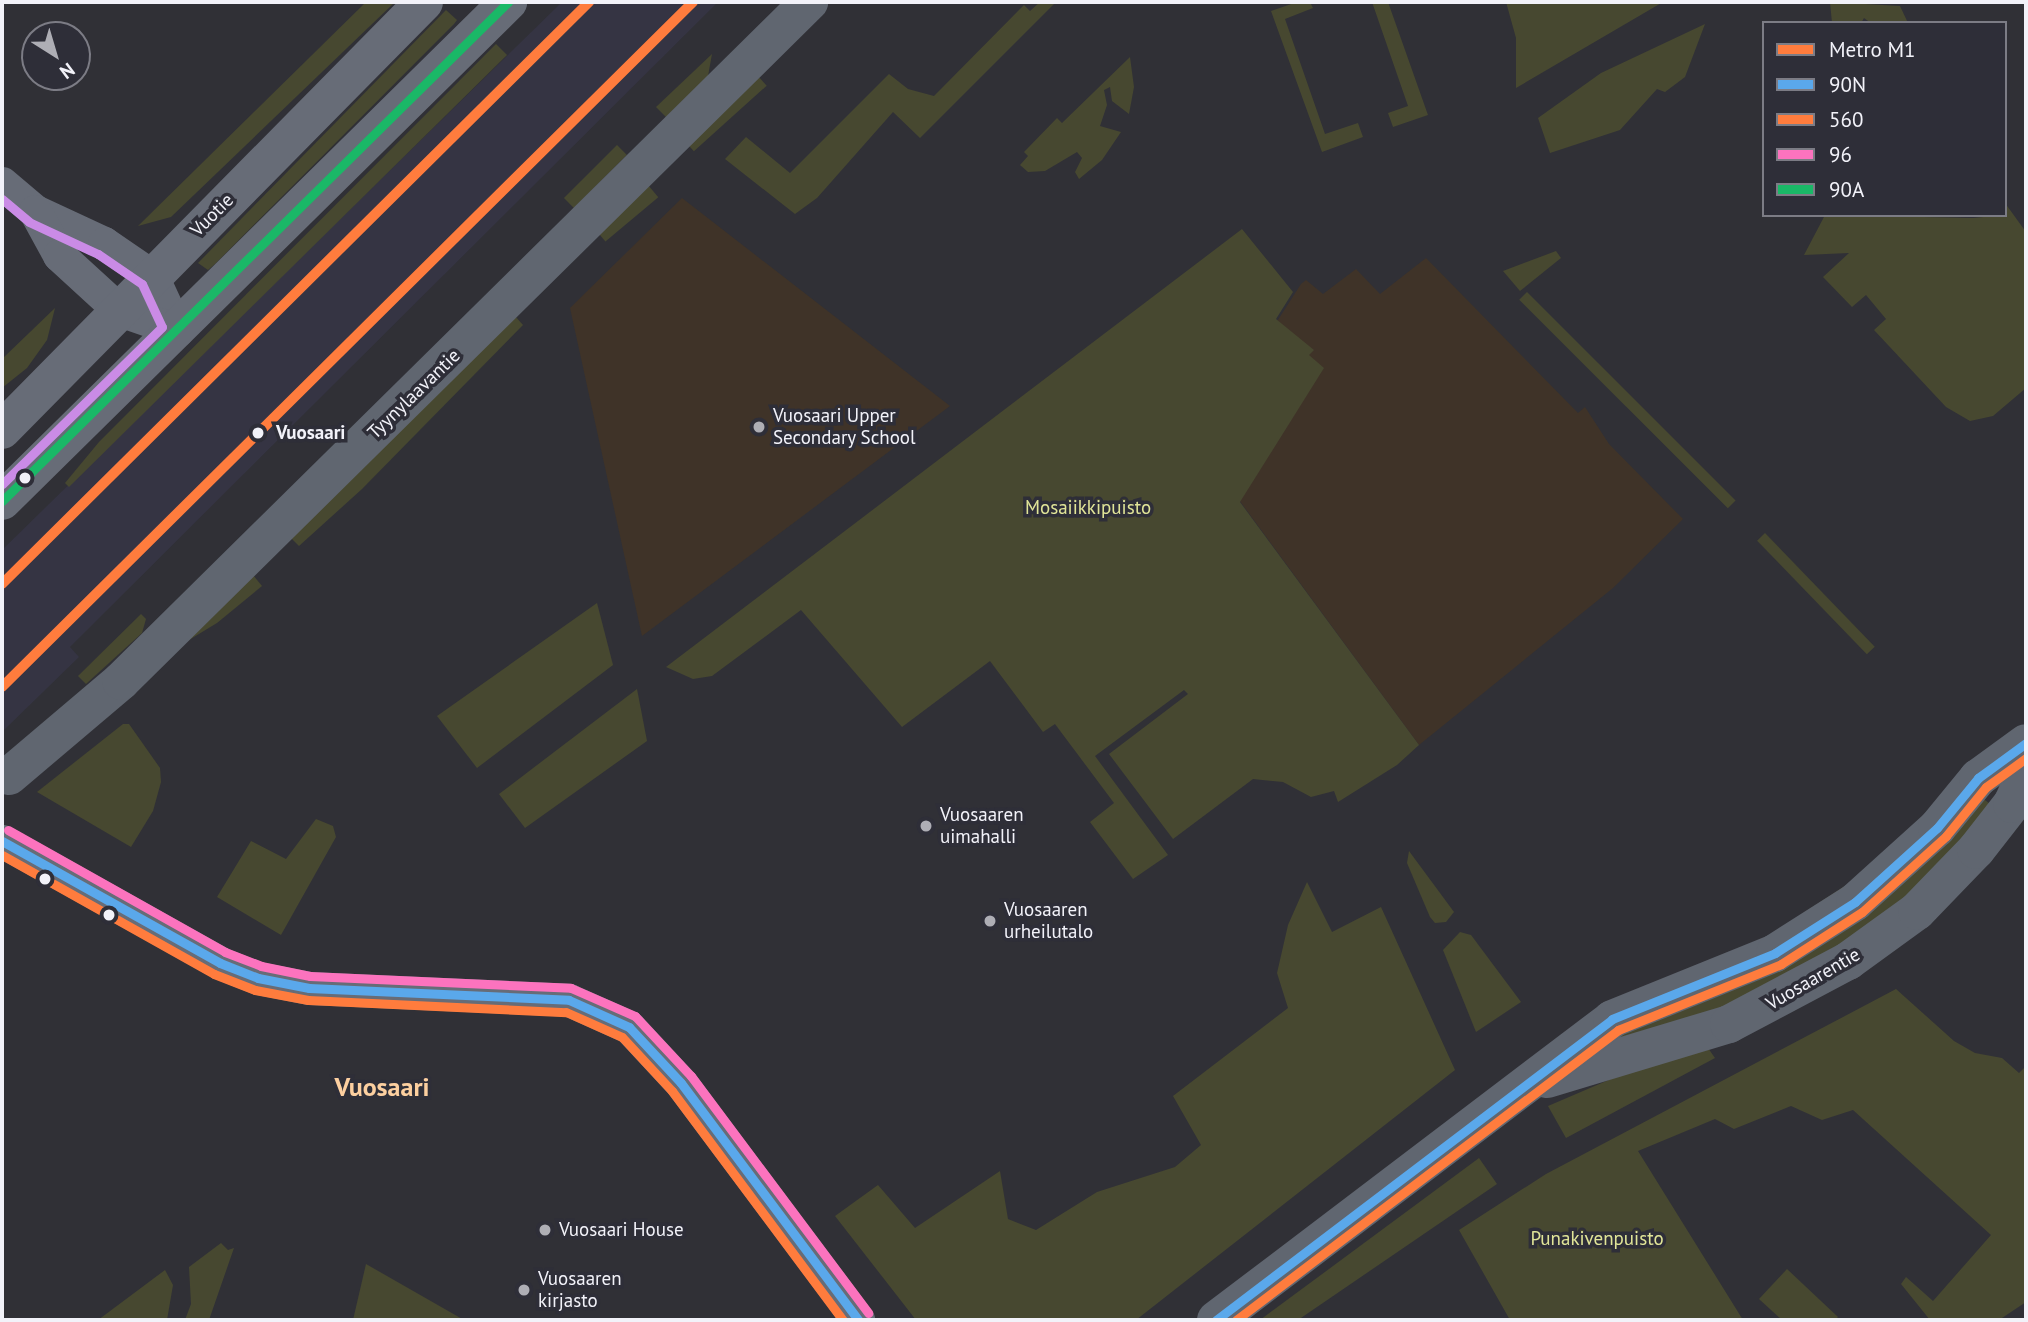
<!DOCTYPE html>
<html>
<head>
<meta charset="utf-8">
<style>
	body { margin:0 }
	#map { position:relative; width:2028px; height:1322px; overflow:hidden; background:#303036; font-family:"PT Sans",sans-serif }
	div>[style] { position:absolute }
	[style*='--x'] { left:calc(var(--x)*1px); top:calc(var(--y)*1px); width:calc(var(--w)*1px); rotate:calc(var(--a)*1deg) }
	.built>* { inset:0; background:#353443 }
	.education>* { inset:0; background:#3f3328 }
	.green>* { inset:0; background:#474830; transform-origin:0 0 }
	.street>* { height:33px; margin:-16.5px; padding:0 16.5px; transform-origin:16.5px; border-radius:16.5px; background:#676c77 }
	.secondary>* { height:38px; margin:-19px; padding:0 19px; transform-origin:19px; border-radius:19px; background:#606670 }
	.primary>* { height:38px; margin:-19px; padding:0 19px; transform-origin:19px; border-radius:19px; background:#676c77 }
	.bus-1>* { height:9px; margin:-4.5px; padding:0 4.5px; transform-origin:4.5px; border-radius:4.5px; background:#5aa8eb }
	.bus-2>* { height:9px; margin:-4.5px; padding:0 4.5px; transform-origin:4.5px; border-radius:4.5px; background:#ff7c3d }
	.bus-3>* { height:9px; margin:-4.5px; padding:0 4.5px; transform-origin:4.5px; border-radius:4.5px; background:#fc73be }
	.bus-4>* { height:9px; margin:-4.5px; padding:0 4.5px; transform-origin:4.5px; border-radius:4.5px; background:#1ab867 }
	.bus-5>* { height:9px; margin:-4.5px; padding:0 4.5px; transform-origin:4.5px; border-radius:4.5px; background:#ca8be6 }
	.metro-1>* { height:10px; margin:-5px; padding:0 5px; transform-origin:5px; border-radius:5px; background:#ff7c3d }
	.dots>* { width:19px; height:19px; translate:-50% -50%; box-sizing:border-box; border:4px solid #2e2e38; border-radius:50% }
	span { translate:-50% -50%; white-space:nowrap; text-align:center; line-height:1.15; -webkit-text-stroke:7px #2e2e38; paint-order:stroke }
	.street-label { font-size:19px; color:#f2f2f9 }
	.poi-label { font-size:19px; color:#f2f2f9 }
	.left { translate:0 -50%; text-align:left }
	.stop-label { font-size:19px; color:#f2f2f9; font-weight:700 }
	.park-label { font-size:19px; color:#e1e598 }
	.district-label { font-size:26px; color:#fccfa0; font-weight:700 }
	.frame { position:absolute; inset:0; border:4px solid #f2f2f9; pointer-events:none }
	.legend { position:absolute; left:1762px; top:21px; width:245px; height:196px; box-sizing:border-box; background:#2e2e38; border:2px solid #7c7c85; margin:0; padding:9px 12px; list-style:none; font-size:21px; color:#f2f2f9 }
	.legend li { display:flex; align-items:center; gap:14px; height:35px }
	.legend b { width:35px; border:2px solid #7c7c85 }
	.north { position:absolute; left:21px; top:21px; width:70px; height:70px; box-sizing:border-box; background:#2e2e38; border:2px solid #7c7c85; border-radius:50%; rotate:143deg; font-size:19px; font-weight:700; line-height:28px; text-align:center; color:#f2f2f9 }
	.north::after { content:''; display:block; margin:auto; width:24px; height:32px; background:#aeaeb5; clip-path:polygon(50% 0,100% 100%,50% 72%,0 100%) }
</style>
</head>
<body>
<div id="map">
	<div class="built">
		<i style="clip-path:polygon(562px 2px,718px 2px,70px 647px,79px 657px,2px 732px,2px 550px)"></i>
	</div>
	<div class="education">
		<i style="clip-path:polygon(682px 198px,950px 406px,642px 636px,570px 308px)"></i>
		<i style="clip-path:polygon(1426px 258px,1578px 413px,1585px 407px,1609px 444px,1683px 519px,1613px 588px,1419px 745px,1198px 444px,1301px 284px,1306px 280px,1323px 294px,1356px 269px,1380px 294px)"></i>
	</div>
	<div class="green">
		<i style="clip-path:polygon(366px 2px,395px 2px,171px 217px,138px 226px)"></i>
		<i style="clip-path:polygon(1040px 2px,1056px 2px,920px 138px,893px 112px,817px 198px,795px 214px,725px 159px,746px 137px,790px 173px,889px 74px,908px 89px,934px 96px,1024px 5px,1030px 11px)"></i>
		<i style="clip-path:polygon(1297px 2px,1310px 2px,1313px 8px,1285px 19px,1325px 134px,1358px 123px,1363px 137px,1322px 152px,1271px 11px)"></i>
		<i style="clip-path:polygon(1372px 2px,1388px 2px,1428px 115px,1393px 127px,1388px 113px,1408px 106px)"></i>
		<i style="clip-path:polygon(1506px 2px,1663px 2px,1516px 88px,1516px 38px)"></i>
		<i style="clip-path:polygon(1830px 2px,1900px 6px,1908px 23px,1871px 23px,1864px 18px,1861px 23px,1832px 23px)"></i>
		<i style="clip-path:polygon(446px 10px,457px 20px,454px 24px,215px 264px,208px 270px,198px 263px)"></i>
		<i style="clip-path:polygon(1705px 24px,1685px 77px,1665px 92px,1657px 89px,1620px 130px,1550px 153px,1538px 118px,1601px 73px)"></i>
		<i style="clip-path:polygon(496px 44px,507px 55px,69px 487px,65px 483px,99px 442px)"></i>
		<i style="clip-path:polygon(712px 54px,708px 76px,666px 117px,656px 107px)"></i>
		<i style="clip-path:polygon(1130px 57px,1134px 87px,1129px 114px,1112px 101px,1110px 87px,1104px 90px,1107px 105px,1100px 126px,1121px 132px,1102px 160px,1079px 179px,1075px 172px,1082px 158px,1077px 152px,1045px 171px,1028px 172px,1020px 165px,1028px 156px,1024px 152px,1057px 118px,1062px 123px)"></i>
		<i style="left:758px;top:76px;width:13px;height:98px;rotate:48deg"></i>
		<i style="left:617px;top:145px;width:14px;height:75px;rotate:45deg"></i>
		<i style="left:648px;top:185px;width:16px;height:69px;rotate:50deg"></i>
		<i style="clip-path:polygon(2005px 203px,2026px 232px,2026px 388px,1993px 416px,1970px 421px,1946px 407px,1874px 330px,1886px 319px,1866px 295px,1852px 307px,1823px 277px,1849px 253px,1804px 255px,1825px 215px,1973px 218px,2005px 215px)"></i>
		<i style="clip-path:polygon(1242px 229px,1293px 292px,1276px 319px,1314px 350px,1309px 355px,1324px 368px,1240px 502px,1419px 745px,1397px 765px,1338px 802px,1334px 791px,1311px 797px,1283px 782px,1253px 779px,1173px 839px,1109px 754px,1188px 694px,1184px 690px,1095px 756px,1168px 855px,1133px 879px,1090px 822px,1114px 803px,1055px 724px,1043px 732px,990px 661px,902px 727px,801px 610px,712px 676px,693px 679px,666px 667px)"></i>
		<i style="clip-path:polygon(1556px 251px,1561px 258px,1520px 291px,1503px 271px)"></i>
		<i style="left:1527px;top:292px;width:295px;height:11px;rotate:45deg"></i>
		<i style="clip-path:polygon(55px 308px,47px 340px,27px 368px,2px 388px,2px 359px)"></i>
		<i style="clip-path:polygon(515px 316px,523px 325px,362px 489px,299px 546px,290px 537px)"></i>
		<i style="left:1765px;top:533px;width:158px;height:11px;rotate:46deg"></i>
		<i style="clip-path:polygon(253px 575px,262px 586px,217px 623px,184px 643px)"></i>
		<i style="clip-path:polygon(597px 603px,613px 665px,477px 768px,437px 716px)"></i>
		<i style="clip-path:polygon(141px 614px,146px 619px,142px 633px,86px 684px,78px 676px)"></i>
		<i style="clip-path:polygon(637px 689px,647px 741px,525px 828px,499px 794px)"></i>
		<i style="clip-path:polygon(123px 724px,129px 724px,160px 768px,161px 782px,153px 811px,131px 847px,37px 792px)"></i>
		<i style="clip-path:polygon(1981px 797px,1994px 807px,1966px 842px,1859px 941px,1729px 1012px,1607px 1041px)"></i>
		<i style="clip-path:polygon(316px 819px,333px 826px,336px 837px,281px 935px,217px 897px,251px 841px,286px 859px)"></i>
		<i style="clip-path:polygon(1409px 851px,1454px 912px,1446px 922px,1435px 923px,1430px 917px,1407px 863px)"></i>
		<i style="clip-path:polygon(1307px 882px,1332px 932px,1381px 907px,1455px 1070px,1136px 1320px,916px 1320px,835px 1216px,878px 1185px,915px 1228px,1000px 1171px,1008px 1219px,1036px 1230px,1097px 1192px,1175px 1167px,1201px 1145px,1173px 1096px,1288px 1008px,1277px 973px,1288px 925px)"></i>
		<i style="clip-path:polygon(1460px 932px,1471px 935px,1521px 1002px,1476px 1032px,1443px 950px)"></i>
		<i style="clip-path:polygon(1896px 989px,1954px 1041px,1975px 1053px,2002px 1058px,2019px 1073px,2026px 1066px,2026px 1302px,1999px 1320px,1930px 1320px,1901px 1284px,1906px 1277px,1933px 1301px,1991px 1235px,1853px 1110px,1822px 1120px,1791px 1106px,1734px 1129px,1715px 1119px,1638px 1151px,1743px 1320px,1510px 1320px,1459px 1230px,1546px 1174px)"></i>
		<i style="clip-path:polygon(1708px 1048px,1715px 1058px,1566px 1138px,1548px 1106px,1611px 1079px)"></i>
		<i style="clip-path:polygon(1479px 1158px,1497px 1184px,1298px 1320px,1260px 1320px)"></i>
		<i style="clip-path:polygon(221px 1243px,228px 1250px,234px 1248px,209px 1320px,185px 1320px,191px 1304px,189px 1267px)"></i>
		<i style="clip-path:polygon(366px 1264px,464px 1320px,353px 1320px)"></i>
		<i style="clip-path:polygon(1787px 1269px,1838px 1317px,1835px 1320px,1782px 1320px,1759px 1299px)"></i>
		<i style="clip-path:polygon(165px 1270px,173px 1285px,167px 1320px,98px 1320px)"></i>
	</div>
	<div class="street">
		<i style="--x:2;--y:183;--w:43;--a:40.3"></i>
		<i style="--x:35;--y:211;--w:76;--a:24.9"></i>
		<i style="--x:104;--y:243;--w:58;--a:34.5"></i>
		<i style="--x:152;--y:276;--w:60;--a:65.2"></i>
		<i style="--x:35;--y:211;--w:50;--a:61.4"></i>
		<i style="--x:59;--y:255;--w:81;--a:42.5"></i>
		<i style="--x:119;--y:310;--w:61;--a:19"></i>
		<i style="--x:2;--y:841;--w:250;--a:29.2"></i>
		<i style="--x:220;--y:963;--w:41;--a:21.5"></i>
		<i style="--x:258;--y:978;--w:52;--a:11.1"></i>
		<i style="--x:309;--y:988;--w:260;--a:2.6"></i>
		<i style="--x:569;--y:1000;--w:66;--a:24.2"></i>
		<i style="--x:629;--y:1027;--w:76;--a:47.1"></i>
		<i style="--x:681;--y:1083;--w:296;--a:53.2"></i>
	</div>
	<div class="secondary">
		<i style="--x:9;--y:776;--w:147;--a:-40.3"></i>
		<i style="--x:121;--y:681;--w:967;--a:-44.62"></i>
		<i style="--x:1547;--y:1079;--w:190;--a:-16.8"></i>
		<i style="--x:1729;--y:1024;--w:135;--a:-27.9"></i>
		<i style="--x:1848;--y:961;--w:85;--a:-35.9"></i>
		<i style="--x:1917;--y:911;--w:85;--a:-46"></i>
		<i style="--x:1976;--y:850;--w:58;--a:-52"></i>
		<i style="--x:2012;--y:804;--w:33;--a:-65"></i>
		<i style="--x:1216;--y:1320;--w:497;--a:-37.2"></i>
		<i style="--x:1612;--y:1019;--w:176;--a:-22"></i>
		<i style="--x:1775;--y:953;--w:95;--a:-32.5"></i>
		<i style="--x:1855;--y:902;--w:110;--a:-42.1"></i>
		<i style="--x:1937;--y:828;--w:65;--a:-50.6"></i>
		<i style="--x:1978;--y:778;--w:59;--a:-36.1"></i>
	</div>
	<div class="primary">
		<i style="--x:2;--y:430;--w:601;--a:-45.4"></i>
		<i style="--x:2;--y:501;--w:711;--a:-44.6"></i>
	</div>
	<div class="bus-1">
		<i style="--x:2;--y:841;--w:250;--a:29.2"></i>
		<i style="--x:220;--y:963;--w:41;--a:21.5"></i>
		<i style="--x:258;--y:978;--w:52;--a:11.1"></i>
		<i style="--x:309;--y:988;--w:260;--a:2.6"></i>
		<i style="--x:569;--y:1000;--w:66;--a:24.2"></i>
		<i style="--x:629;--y:1027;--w:76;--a:47.1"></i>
		<i style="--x:681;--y:1083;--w:296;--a:53.2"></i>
		<i style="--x:1216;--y:1320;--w:497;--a:-37.2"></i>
		<i style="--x:1612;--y:1019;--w:176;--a:-22"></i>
		<i style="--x:1775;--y:953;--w:95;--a:-32.5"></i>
		<i style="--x:1855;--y:902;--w:110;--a:-42.1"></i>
		<i style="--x:1937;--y:828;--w:65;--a:-50.6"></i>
		<i style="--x:1978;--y:778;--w:59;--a:-36.1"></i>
	</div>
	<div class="bus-2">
		<i style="--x:2;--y:855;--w:243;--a:29.3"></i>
		<i style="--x:214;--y:974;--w:44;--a:21.3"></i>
		<i style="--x:255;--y:990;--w:54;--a:10.7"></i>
		<i style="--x:308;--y:1000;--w:258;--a:2.7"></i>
		<i style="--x:566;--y:1012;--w:61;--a:24.1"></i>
		<i style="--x:622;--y:1037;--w:74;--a:47.2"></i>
		<i style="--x:672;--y:1091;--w:286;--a:53.3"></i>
		<i style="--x:1236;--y:1320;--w:480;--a:-37.2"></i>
		<i style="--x:1618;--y:1030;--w:176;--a:-22"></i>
		<i style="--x:1781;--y:964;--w:96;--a:-32.7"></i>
		<i style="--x:1862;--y:912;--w:113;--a:-42.1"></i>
		<i style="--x:1946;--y:836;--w:63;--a:-50.8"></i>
		<i style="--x:1986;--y:787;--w:49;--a:-35.9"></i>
	</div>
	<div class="bus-3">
		<i style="--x:8;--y:830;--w:249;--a:29.3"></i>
		<i style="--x:225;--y:952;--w:39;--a:21"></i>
		<i style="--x:261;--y:966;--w:50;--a:11.5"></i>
		<i style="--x:310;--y:976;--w:261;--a:2.6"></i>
		<i style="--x:571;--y:988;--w:70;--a:23.6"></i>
		<i style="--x:635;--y:1016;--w:82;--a:47"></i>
		<i style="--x:691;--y:1076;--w:296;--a:53.2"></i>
	</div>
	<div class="bus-4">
		<i style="--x:2;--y:501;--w:711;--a:-44.6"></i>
	</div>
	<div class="bus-5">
		<i style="--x:2;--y:199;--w:35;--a:40"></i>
		<i style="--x:29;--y:222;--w:76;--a:24.9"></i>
		<i style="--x:98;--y:254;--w:53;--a:34.3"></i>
		<i style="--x:142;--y:284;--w:47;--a:65.1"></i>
		<i style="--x:162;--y:327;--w:224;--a:135.5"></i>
	</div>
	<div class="metro-1">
		<i style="--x:2;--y:584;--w:827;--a:-44.75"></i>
		<i style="--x:2;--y:687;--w:973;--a:-44.75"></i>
	</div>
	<div class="dots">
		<i style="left:759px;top:427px;background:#aeaeb5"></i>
		<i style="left:258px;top:433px;background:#f2f2f9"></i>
		<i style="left:25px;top:478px;background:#f2f2f9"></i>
		<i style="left:926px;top:826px;background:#aeaeb5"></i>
		<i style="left:45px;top:879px;background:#f2f2f9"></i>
		<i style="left:109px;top:915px;background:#f2f2f9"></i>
		<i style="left:990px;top:921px;background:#aeaeb5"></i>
		<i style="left:545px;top:1230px;background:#aeaeb5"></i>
		<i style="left:524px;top:1290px;background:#aeaeb5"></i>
	</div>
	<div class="street-label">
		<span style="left:212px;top:215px;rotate:-45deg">Vuotie</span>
		<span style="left:414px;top:394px;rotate:-44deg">Tyynylaavantie</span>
		<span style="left:1813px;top:979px;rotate:-30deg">Vuosaarentie</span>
	</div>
	<div class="poi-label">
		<span class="left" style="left:773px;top:427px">Vuosaari Upper<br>Secondary School</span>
		<span class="left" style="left:940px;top:826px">Vuosaaren<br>uimahalli</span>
		<span class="left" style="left:1004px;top:921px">Vuosaaren<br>urheilutalo</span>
		<span class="left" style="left:559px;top:1230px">Vuosaari House</span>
		<span class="left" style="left:538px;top:1290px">Vuosaaren<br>kirjasto</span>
	</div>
	<div class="stop-label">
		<span class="left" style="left:276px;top:433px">Vuosaari</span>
	</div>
	<div class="park-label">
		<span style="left:1088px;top:508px">Mosaiikkipuisto</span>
		<span style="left:1597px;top:1239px">Punakivenpuisto</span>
	</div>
	<div class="district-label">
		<span style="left:382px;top:1087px">Vuosaari</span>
	</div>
	<div class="frame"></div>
	<ul class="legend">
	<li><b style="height:9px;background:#ff7c3d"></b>Metro M1</li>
	<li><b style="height:9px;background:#5aa8eb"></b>90N</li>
	<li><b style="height:9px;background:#ff7c3d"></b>560</li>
	<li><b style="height:9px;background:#fc73be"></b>96</li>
	<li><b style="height:9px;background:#1ab867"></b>90A</li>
	</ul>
	<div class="north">N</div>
</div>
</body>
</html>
